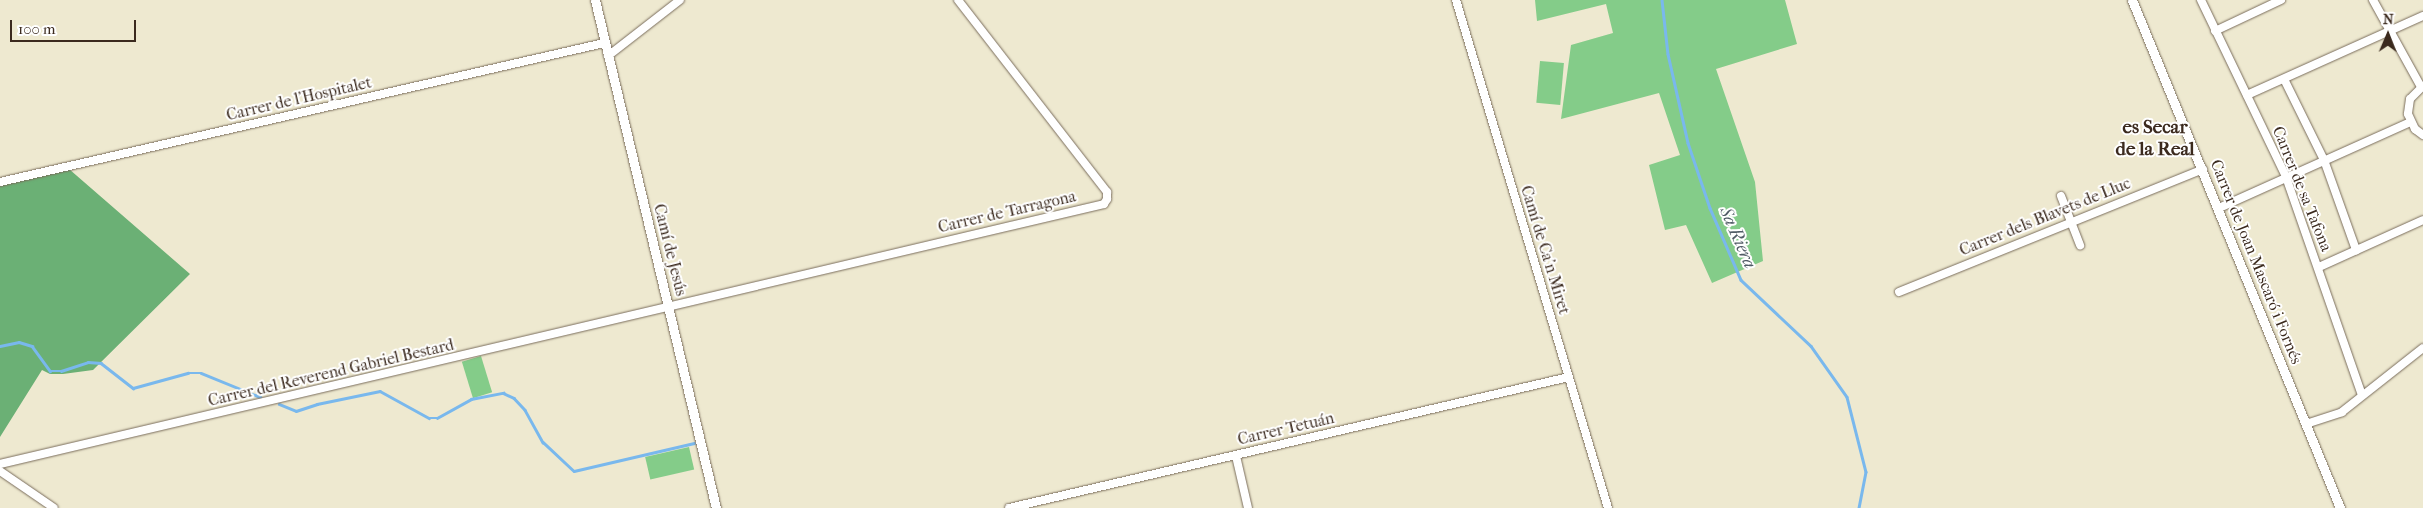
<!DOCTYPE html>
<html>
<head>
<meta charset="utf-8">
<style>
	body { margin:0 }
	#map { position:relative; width:2423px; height:508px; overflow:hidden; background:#eee9d0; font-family:"IM FELL French Canon",serif }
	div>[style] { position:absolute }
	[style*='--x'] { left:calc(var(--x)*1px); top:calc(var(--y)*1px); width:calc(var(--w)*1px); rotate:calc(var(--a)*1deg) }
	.green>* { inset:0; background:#84cc89; transform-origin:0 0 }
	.forest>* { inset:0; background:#6bb075 }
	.stream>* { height:2.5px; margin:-1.25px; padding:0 1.25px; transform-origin:1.25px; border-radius:1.25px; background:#79b8ed }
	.roads { filter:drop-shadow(0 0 1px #7a6d5c) drop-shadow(0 0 1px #7a6d5c) }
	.minor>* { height:8px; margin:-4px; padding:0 4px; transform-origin:4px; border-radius:4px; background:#fff }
	.tertiary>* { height:9px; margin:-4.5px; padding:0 4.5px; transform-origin:4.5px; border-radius:4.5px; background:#fff }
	span { translate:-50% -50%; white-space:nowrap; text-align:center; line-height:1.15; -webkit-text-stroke:4px #fff; paint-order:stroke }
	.street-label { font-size:16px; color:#3b2a1e }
	.water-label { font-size:18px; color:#515c66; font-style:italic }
	.quarter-label { font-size:19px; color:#3b2a1e; font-weight:700 }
	.north { position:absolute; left:2363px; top:10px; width:50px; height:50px; -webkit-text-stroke:4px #fff; paint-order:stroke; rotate:1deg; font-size:14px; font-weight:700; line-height:20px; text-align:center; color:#3b2a1e }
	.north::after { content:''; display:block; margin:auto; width:18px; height:22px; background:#3b2a1e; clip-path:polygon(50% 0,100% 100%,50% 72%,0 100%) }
	.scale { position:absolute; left:10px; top:20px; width:126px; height:22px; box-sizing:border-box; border:2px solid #3b2a1e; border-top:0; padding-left:6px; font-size:15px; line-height:18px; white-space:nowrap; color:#3b2a1e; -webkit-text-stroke:4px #fff; paint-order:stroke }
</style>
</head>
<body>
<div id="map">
	<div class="green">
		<i style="clip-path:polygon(1535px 0,1785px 0,1797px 44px,1716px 69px,1755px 182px,1763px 261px,1712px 283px,1686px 225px,1665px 230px,1649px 165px,1680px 155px,1659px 93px,1561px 119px,1571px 45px,1613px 33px,1606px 4px,1537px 21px)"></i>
		<i style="left:1540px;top:61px;width:24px;height:42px;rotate:5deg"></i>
		<i style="left:481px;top:356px;width:38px;height:20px;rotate:73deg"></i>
		<i style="left:689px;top:447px;width:23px;height:45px;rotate:77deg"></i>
	</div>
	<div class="forest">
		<i style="clip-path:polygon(69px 169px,190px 274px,93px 370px,63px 374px,50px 374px,42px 370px,0 437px,0 186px)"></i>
	</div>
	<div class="stream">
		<i style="--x:1662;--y:0;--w:54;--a:83.7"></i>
		<i style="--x:1668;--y:54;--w:91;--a:77.3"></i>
		<i style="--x:1688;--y:143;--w:69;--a:71.3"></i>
		<i style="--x:1710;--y:208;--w:78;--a:66.7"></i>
		<i style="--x:1741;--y:280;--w:96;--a:43.3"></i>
		<i style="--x:1811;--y:346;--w:62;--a:54.8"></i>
		<i style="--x:1847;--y:397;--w:77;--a:75.8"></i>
		<i style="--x:1866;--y:472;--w:37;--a:101"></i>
		<i style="--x:0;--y:346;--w:19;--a:-12"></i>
		<i style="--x:19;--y:342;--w:14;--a:17"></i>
		<i style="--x:32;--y:346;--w:31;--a:54"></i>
		<i style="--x:50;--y:371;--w:11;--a:0"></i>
		<i style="--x:61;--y:371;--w:28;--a:-18"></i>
		<i style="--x:88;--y:362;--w:13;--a:4"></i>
		<i style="--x:101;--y:363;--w:41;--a:38"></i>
		<i style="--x:133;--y:388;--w:57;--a:-15.3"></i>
		<i style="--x:188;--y:373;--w:13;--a:0"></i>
		<i style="--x:201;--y:373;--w:64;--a:22.1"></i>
		<i style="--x:279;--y:404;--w:18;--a:22"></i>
		<i style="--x:296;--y:411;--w:22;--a:-18"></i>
		<i style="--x:317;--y:404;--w:64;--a:-11.7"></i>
		<i style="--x:380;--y:391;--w:56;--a:28.9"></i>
		<i style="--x:429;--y:418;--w:8;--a:0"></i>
		<i style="--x:437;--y:418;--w:39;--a:-29"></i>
		<i style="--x:471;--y:399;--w:33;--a:-11"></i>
		<i style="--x:503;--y:393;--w:12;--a:24"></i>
		<i style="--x:514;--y:398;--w:16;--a:47"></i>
		<i style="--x:525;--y:410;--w:37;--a:61"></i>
		<i style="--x:543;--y:442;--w:42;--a:43.1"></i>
		<i style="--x:574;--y:471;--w:123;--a:-13.1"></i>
	</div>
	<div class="roads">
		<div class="minor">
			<i style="--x:1456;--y:0;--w:530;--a:73.34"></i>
			<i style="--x:2201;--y:0;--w:196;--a:64.3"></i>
			<i style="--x:2286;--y:177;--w:231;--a:70.8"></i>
			<i style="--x:2373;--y:0;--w:99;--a:61.1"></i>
			<i style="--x:2215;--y:31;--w:73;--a:-25.2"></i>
			<i style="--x:608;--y:56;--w:91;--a:-37.9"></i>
			<i style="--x:2284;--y:79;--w:90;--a:63.7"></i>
			<i style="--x:2324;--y:160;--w:96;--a:70.4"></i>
			<i style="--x:2423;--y:86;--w:18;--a:135"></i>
			<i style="--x:2410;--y:99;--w:15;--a:98"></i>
			<i style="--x:2408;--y:114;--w:17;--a:65"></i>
			<i style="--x:2415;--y:129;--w:10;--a:37"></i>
			<i style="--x:2247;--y:95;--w:193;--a:-24.2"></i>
			<i style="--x:0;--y:182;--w:620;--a:-12.96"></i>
			<i style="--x:2061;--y:196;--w:53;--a:68.8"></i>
			<i style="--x:2219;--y:208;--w:209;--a:-24.2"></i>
			<i style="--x:2319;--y:267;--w:114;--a:-24.3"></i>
			<i style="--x:1899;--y:292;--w:328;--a:-22"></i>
			<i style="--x:2306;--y:424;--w:38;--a:-18"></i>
			<i style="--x:2342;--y:412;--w:103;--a:-38.3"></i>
			<i style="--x:1236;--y:456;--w:53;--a:77"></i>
			<i style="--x:0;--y:464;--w:1134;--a:-13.25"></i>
			<i style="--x:1104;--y:204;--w:6;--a:-59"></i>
			<i style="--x:1107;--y:199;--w:7;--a:-90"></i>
			<i style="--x:1107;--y:192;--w:243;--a:-127.8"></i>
			<i style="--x:0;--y:471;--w:65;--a:34.4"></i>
			<i style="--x:1009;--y:508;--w:575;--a:-13.17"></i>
		</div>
		<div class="tertiary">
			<i style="--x:595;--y:0;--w:522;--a:76.6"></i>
			<i style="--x:2132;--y:0;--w:549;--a:67.73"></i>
		</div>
	</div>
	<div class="street-label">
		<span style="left:299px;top:99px;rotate:-13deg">Carrer de l'Hospitalet</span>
		<span style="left:2302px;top:189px;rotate:68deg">Carrer de sa Tafona</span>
		<span style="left:1007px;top:212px;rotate:-13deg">Carrer de Tarragona</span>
		<span style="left:2045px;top:217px;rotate:-22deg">Carrer dels Blavets de Lluc</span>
		<span style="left:670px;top:250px;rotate:76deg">Camí de Jesús</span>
		<span style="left:1545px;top:250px;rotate:73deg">Camí de Ca'n Miret</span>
		<span style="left:2256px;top:262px;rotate:68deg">Carrer de Joan Mascaró i Fornés</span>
		<span style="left:331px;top:373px;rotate:-13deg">Carrer del Reverend Gabriel Bestard</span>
		<span style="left:1286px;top:429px;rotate:-13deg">Carrer Tetuán</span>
	</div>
	<div class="water-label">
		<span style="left:1737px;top:238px;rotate:66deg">Sa Riera</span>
	</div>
	<div class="quarter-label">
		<span style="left:2155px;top:139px">es Secar<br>de la Real</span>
	</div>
	<div class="north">N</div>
	<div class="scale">100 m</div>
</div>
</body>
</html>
